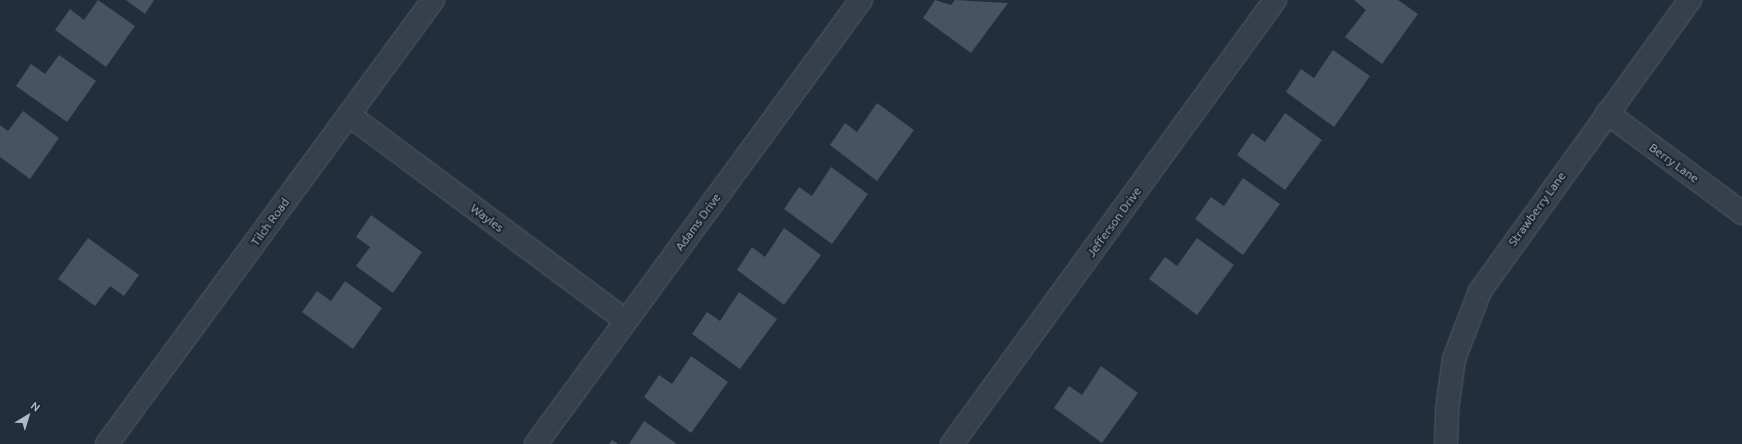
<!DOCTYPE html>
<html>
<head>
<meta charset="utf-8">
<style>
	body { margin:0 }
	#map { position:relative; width:1742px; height:444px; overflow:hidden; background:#222e3b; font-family:Ubuntu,sans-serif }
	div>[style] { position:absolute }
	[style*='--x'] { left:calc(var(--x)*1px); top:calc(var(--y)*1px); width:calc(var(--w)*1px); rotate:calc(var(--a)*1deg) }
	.building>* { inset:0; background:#465362 }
	.roads { filter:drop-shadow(0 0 1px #545d69) drop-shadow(0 0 1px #545d69) }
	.minor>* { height:22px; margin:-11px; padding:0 11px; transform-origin:11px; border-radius:11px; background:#36404b }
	span { translate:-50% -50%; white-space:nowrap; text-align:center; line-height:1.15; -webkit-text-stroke:4px #1b2530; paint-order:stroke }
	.street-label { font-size:12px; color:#b1bac7 }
	.north { position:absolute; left:8px; top:396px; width:40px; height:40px; -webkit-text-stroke:3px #1b2530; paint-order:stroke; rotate:38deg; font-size:11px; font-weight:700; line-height:16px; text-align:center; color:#b1bac7 }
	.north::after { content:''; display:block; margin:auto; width:14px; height:18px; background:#b1bac7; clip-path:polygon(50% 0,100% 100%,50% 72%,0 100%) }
</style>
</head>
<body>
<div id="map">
	<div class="building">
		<i style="clip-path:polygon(98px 0,135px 26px,106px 67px,55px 30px,70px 9px,84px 20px)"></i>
		<i style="clip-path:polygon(126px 0,154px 0,145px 14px)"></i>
		<i style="clip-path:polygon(935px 0,951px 5px,955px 0,1008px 3px,971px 53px,923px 18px)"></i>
		<i style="clip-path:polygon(1354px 0,1398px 0,1418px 14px,1382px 64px,1345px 37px,1366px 10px)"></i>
		<i style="clip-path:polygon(1333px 50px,1370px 76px,1334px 127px,1286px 92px,1301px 69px,1314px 78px)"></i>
		<i style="clip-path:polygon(59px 55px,96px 81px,67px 122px,16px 86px,31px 64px,45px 74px)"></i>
		<i style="clip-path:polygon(877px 103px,914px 130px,877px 181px,830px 145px,845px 123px,857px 132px)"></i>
		<i style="clip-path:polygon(23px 111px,59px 138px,30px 179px,0 157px,0 125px,8px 131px)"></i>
		<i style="clip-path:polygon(1285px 113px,1322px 140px,1285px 190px,1237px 155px,1252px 133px,1265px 142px)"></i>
		<i style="clip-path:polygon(831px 167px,868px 194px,832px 244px,784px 209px,799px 187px,812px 196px)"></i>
		<i style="clip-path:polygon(1243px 178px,1280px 204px,1243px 255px,1195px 219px,1211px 197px,1224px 206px)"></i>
		<i style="clip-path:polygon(371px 215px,422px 252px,393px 293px,356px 266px,370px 247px,356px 237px)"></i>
		<i style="clip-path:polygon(784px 228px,821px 255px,784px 305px,737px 270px,752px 247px,765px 257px)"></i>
		<i style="clip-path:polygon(88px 238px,139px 275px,124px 296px,110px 286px,95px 306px,58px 279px)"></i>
		<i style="clip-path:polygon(1197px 238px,1234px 265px,1197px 315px,1149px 279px,1165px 257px,1177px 266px)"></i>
		<i style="clip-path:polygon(345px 281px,382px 308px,353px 349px,302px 312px,317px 291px,331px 301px)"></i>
		<i style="clip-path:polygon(739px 292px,777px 319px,740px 369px,692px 334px,707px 312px,720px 321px)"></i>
		<i style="clip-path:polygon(691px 356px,728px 382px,691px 433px,644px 397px,659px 375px,672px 384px)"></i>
		<i style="clip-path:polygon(1101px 366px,1138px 393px,1102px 443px,1054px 408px,1069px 386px,1082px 395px)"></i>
		<i style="clip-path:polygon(644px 421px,677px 444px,629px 444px)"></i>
		<i style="clip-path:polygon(612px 440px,618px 444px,609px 444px)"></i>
	</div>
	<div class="roads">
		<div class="minor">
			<i style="--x:1607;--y:113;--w:168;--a:36.5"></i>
			<i style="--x:349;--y:115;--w:345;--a:36.6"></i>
			<i style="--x:107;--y:444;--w:551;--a:-53.71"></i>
			<i style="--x:536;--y:444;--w:550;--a:-53.8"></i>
			<i style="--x:952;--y:444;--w:549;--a:-53.96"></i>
			<i style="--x:1446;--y:444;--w:34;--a:-88"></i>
			<i style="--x:1447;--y:410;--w:51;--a:-82.2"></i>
			<i style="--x:1454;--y:359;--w:73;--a:-69.1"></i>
			<i style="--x:1480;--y:291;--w:359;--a:-54.2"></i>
		</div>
	</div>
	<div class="street-label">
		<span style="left:1674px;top:163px;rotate:36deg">Berry Lane</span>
		<span style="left:1537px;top:209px;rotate:-54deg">Strawberry Lane</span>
		<span style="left:487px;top:218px;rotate:37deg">Wayles</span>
		<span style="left:270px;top:222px;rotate:-54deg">Tilch Road</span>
		<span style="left:698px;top:222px;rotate:-54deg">Adams Drive</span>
		<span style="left:1114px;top:222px;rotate:-54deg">Jefferson Drive</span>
	</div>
	<div class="north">N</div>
</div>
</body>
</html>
